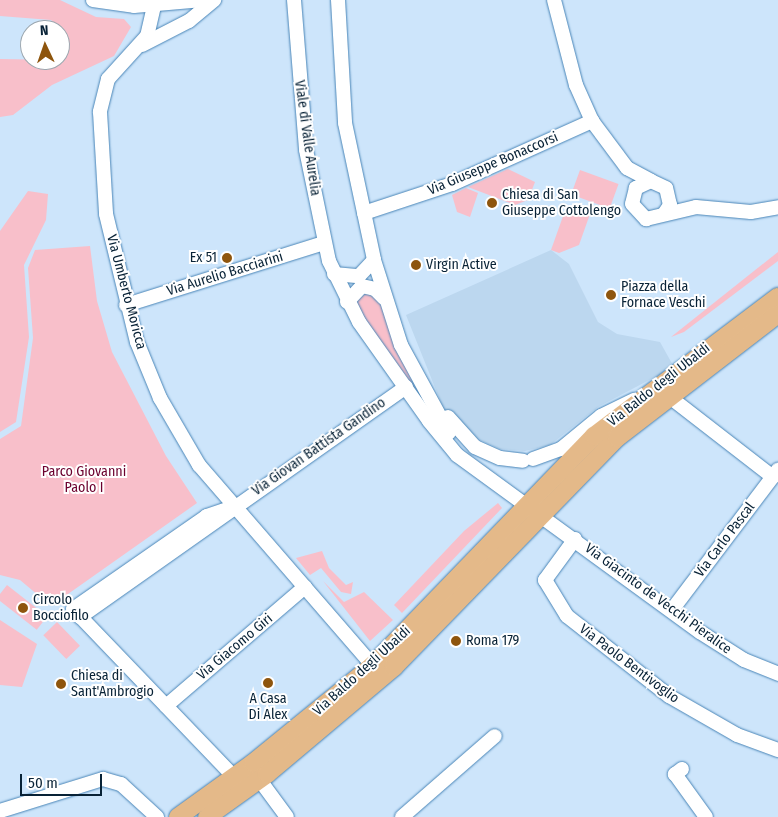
<!DOCTYPE html>
<html>
<head>
<meta charset="utf-8">
<style>
	body { margin:0 }
	#map { position:relative; width:778px; height:817px; overflow:hidden; background:#cde5fb; font-family:"Fira Sans Condensed",sans-serif }
	div>[style] { position:absolute }
	[style*='--x'] { left:calc(var(--x)*1px); top:calc(var(--y)*1px); width:calc(var(--w)*1px); rotate:calc(var(--a)*1deg) }
	.built>* { inset:0; background:#bcd7ef }
	.green>* { inset:0; background:#f8bfca; transform-origin:0 0 }
	.roads { filter:drop-shadow(0 0 1px #4985b7) drop-shadow(0 0 1px #4985b7) }
	.minor>* { height:14px; margin:-7px; padding:0 7px; transform-origin:7px; border-radius:7px; background:#fff }
	.major>* { height:18px; margin:-9px; padding:0 9px; transform-origin:9px; border-radius:9px; background:#e4b989 }
	.dots>* { width:14px; height:14px; translate:-50% -50%; box-sizing:border-box; border:2px solid #fff; border-radius:50% }
	span { translate:-50% -50%; white-space:nowrap; text-align:center; line-height:1.15; -webkit-text-stroke:4px #fff; paint-order:stroke }
	.street-label { font-size:14px; color:#082236 }
	.poi-label { font-size:14px; color:#082236 }
	.left { translate:0 -50%; text-align:left }
	.right { translate:-100% -50%; text-align:right }
	.park-label { font-size:14px; color:#6b002e }
	.north { position:absolute; left:20px; top:20px; width:50px; height:50px; box-sizing:border-box; background:#fff; border:1px solid #9ca7af; border-radius:50%; rotate:357deg; font-size:14px; font-weight:700; line-height:20px; text-align:center; color:#082236 }
	.north::after { content:''; display:block; margin:auto; width:18px; height:22px; background:#8e550d; clip-path:polygon(50% 0,100% 100%,50% 72%,0 100%) }
	.scale { position:absolute; left:20px; top:774px; width:82px; height:22px; box-sizing:border-box; border:2px solid #082236; border-top:0; padding-left:6px; font-size:15px; line-height:18px; white-space:nowrap; color:#082236; -webkit-text-stroke:4px #fff; paint-order:stroke }
</style>
</head>
<body>
<div id="map">
	<div class="built">
		<i style="clip-path:polygon(551px 250px,569px 264px,598px 322px,617px 334px,660px 342px,674px 367px,598px 407px,550px 445px,525px 451px,500px 449px,471px 436px,444px 410px,406px 315px)"></i>
	</div>
	<div class="green">
		<i style="clip-path:polygon(0 0,60px 0,96px 17px,124px 19px,131px 27px,114px 56px,52px 85px,13px 115px,0 117px,0 59px,60px 60px,67px 36px,51px 20px,0 16px)"></i>
		<i style="clip-path:polygon(508px 169px,535px 182px,528px 200px,515px 205px,468px 187px)"></i>
		<i style="left:580px;top:170px;width:41px;height:26px;rotate:20deg"></i>
		<i style="clip-path:polygon(466px 188px,478px 193px,470px 217px,457px 212px,452px 195px)"></i>
		<i style="clip-path:polygon(28px 191px,48px 194px,46px 220px,24px 265px,29px 337px,16px 422px,0 432px,0 231px)"></i>
		<i style="clip-path:polygon(567px 205px,590px 214px,579px 245px,559px 253px,551px 250px)"></i>
		<i style="clip-path:polygon(90px 246px,97px 301px,112px 352px,166px 456px,197px 503px,51px 606px,20px 580px,0 575px,0 439px,21px 426px,33px 338px,28px 268px,35px 250px)"></i>
		<i style="clip-path:polygon(778px 252px,778px 261px,684px 332px,671px 337px)"></i>
		<i style="clip-path:polygon(368px 292px,379px 301px,415px 389px,357px 309px,356px 301px)"></i>
		<i style="clip-path:polygon(498px 503px,502px 508px,402px 613px,394px 605px,464px 531px)"></i>
		<i style="clip-path:polygon(322px 551px,329px 568px,346px 585px,353px 582px,351px 594px,341px 592px,321px 568px,310px 575px,296px 558px)"></i>
		<i style="clip-path:polygon(323px 581px,344px 602px,364px 592px,393px 620px,370px 641px)"></i>
		<i style="left:7px;top:585px;width:51px;height:17px;rotate:38deg"></i>
		<i style="clip-path:polygon(0 620px,37px 644px,22px 687px,0 685px)"></i>
		<i style="left:57px;top:622px;width:33px;height:19px;rotate:46deg"></i>
	</div>
	<div class="roads">
		<div class="minor">
			<i style="--x:93;--y:0;--w:41;--a:8.3"></i>
			<i style="--x:134;--y:6;--w:69;--a:-5"></i>
			<i style="--x:294;--y:0;--w:150;--a:85.4"></i>
			<i style="--x:306;--y:150;--w:113;--a:78.3"></i>
			<i style="--x:329;--y:261;--w:68;--a:63.8"></i>
			<i style="--x:359;--y:322;--w:121;--a:54.7"></i>
			<i style="--x:429;--y:421;--w:44;--a:50.5"></i>
			<i style="--x:457;--y:455;--w:301;--a:36.1"></i>
			<i style="--x:700;--y:632;--w:52;--a:32.5"></i>
			<i style="--x:744;--y:660;--w:37;--a:22"></i>
			<i style="--x:338;--y:0;--w:123;--a:86.7"></i>
			<i style="--x:345;--y:123;--w:140;--a:78"></i>
			<i style="--x:374;--y:260;--w:89;--a:72.4"></i>
			<i style="--x:401;--y:345;--w:100;--a:61.4"></i>
			<i style="--x:554;--y:0;--w:88;--a:75.5"></i>
			<i style="--x:576;--y:85;--w:39;--a:66"></i>
			<i style="--x:592;--y:121;--w:59;--a:53.3"></i>
			<i style="--x:627;--y:168;--w:27;--a:28"></i>
			<i style="--x:154;--y:6;--w:31;--a:103"></i>
			<i style="--x:147;--y:36;--w:58;--a:132.2"></i>
			<i style="--x:108;--y:79;--w:34;--a:104"></i>
			<i style="--x:100;--y:112;--w:102;--a:86.6"></i>
			<i style="--x:106;--y:214;--w:132;--a:76.4"></i>
			<i style="--x:137;--y:342;--w:61;--a:67.7"></i>
			<i style="--x:160;--y:398;--w:78;--a:59.8"></i>
			<i style="--x:199;--y:465;--w:275;--a:49.1"></i>
			<i style="--x:142;--y:45;--w:53;--a:-27.1"></i>
			<i style="--x:189;--y:21;--w:33;--a:-40"></i>
			<i style="--x:364;--y:213;--w:93;--a:-18.2"></i>
			<i style="--x:452;--y:184;--w:154;--a:-24.2"></i>
			<i style="--x:664;--y:214;--w:11;--a:-56"></i>
			<i style="--x:670;--y:205;--w:17;--a:-103"></i>
			<i style="--x:666;--y:188;--w:17;--a:-155"></i>
			<i style="--x:651;--y:181;--w:17;--a:155"></i>
			<i style="--x:636;--y:188;--w:16;--a:104"></i>
			<i style="--x:632;--y:204;--w:21;--a:47"></i>
			<i style="--x:646;--y:219;--w:51;--a:-13.5"></i>
			<i style="--x:696;--y:207;--w:55;--a:5.2"></i>
			<i style="--x:751;--y:212;--w:27;--a:-10"></i>
			<i style="--x:334;--y:274;--w:25;--a:5"></i>
			<i style="--x:359;--y:276;--w:22;--a:-47"></i>
			<i style="--x:347;--y:302;--w:22;--a:-47"></i>
			<i style="--x:362;--y:286;--w:13;--a:13"></i>
			<i style="--x:375;--y:289;--w:13;--a:45"></i>
			<i style="--x:126;--y:305;--w:207;--a:-17.4"></i>
			<i style="--x:671;--y:398;--w:129;--a:37.8"></i>
			<i style="--x:448;--y:417;--w:40;--a:48"></i>
			<i style="--x:475;--y:447;--w:27;--a:24"></i>
			<i style="--x:500;--y:458;--w:23;--a:7"></i>
			<i style="--x:533;--y:459;--w:30;--a:-20"></i>
			<i style="--x:561;--y:449;--w:52;--a:-39.5"></i>
			<i style="--x:601;--y:416;--w:37;--a:-26"></i>
			<i style="--x:233;--y:507;--w:28;--a:161"></i>
			<i style="--x:207;--y:516;--w:163;--a:145.2"></i>
			<i style="--x:73;--y:609;--w:241;--a:46.2"></i>
			<i style="--x:575;--y:539;--w:51;--a:126.2"></i>
			<i style="--x:545;--y:580;--w:42;--a:58.6"></i>
			<i style="--x:567;--y:616;--w:130;--a:38.1"></i>
			<i style="--x:669;--y:696;--w:78;--a:29.8"></i>
			<i style="--x:737;--y:735;--w:44;--a:20.1"></i>
			<i style="--x:672;--y:610;--w:176;--a:-52.9"></i>
			<i style="--x:80;--y:617;--w:399;--a:-35.2"></i>
			<i style="--x:166;--y:706;--w:183;--a:-40.6"></i>
			<i style="--x:682;--y:769;--w:9;--a:144"></i>
			<i style="--x:675;--y:774;--w:53;--a:54.2"></i>
			<i style="--x:259;--y:779;--w:47;--a:53.6"></i>
			<i style="--x:0;--y:811;--w:108;--a:-17.3"></i>
			<i style="--x:103;--y:779;--w:19;--a:16"></i>
			<i style="--x:121;--y:784;--w:49;--a:42.5"></i>
			<i style="--x:402;--y:817;--w:123;--a:-41.1"></i>
		</div>
		<div class="major">
			<i style="--x:178;--y:817;--w:92;--a:-35.8"></i>
			<i style="--x:253;--y:763;--w:154;--a:-39.2"></i>
			<i style="--x:372;--y:666;--w:320;--a:-46"></i>
			<i style="--x:594;--y:436;--w:231;--a:-37.1"></i>
			<i style="--x:207;--y:817;--w:74;--a:-35.6"></i>
			<i style="--x:267;--y:774;--w:166;--a:-40.1"></i>
			<i style="--x:394;--y:667;--w:320;--a:-45.8"></i>
			<i style="--x:617;--y:438;--w:203;--a:-37.6"></i>
		</div>
	</div>
	<div class="dots">
		<i style="left:492px;top:203px;background:#8e550d"></i>
		<i style="left:227px;top:258px;background:#8e550d"></i>
		<i style="left:416px;top:265px;background:#8e550d"></i>
		<i style="left:611px;top:295px;background:#8e550d"></i>
		<i style="left:23px;top:608px;background:#8e550d"></i>
		<i style="left:456px;top:641px;background:#8e550d"></i>
		<i style="left:268px;top:683px;background:#8e550d"></i>
		<i style="left:61px;top:684px;background:#8e550d"></i>
	</div>
	<div class="street-label">
		<span style="left:307px;top:138px;rotate:82deg">Viale di Valle Aurelia</span>
		<span style="left:493px;top:164px;rotate:-23deg">Via Giuseppe Bonaccorsi</span>
		<span style="left:225px;top:274px;rotate:-17deg">Via Aurelio Bacciarini</span>
		<span style="left:126px;top:292px;rotate:75deg">Via Umberto Moricca</span>
		<span style="left:659px;top:385px;rotate:-38deg">Via Baldo degli Ubaldi</span>
		<span style="left:319px;top:447px;rotate:-35deg">Via Giovan Battista Gandino</span>
		<span style="left:725px;top:540px;rotate:-53deg">Via Carlo Pascal</span>
		<span style="left:658px;top:599px;rotate:36deg">Via Giacinto de Vecchi Pieralice</span>
		<span style="left:235px;top:647px;rotate:-40deg">Via Giacomo Giri</span>
		<span style="left:629px;top:664px;rotate:37deg">Via Paolo Bentivoglio</span>
		<span style="left:362px;top:671px;rotate:-42deg">Via Baldo degli Ubaldi</span>
	</div>
	<div class="poi-label">
		<span class="left" style="left:502px;top:203px">Chiesa di San<br>Giuseppe Cottolengo</span>
		<span class="right" style="left:217px;top:258px">Ex 51</span>
		<span class="left" style="left:426px;top:265px">Virgin Active</span>
		<span class="left" style="left:621px;top:295px">Piazza della<br>Fornace Veschi</span>
		<span class="left" style="left:33px;top:608px">Circolo<br>Bocciofilo</span>
		<span class="left" style="left:466px;top:641px">Roma 179</span>
		<span class="left" style="left:71px;top:684px">Chiesa di<br>Sant'Ambrogio</span>
		<span style="left:268px;top:707px">A Casa<br>Di Alex</span>
	</div>
	<div class="park-label">
		<span style="left:84px;top:480px">Parco Giovanni<br>Paolo I</span>
	</div>
	<div class="north">N</div>
	<div class="scale">50 m</div>
</div>
</body>
</html>
